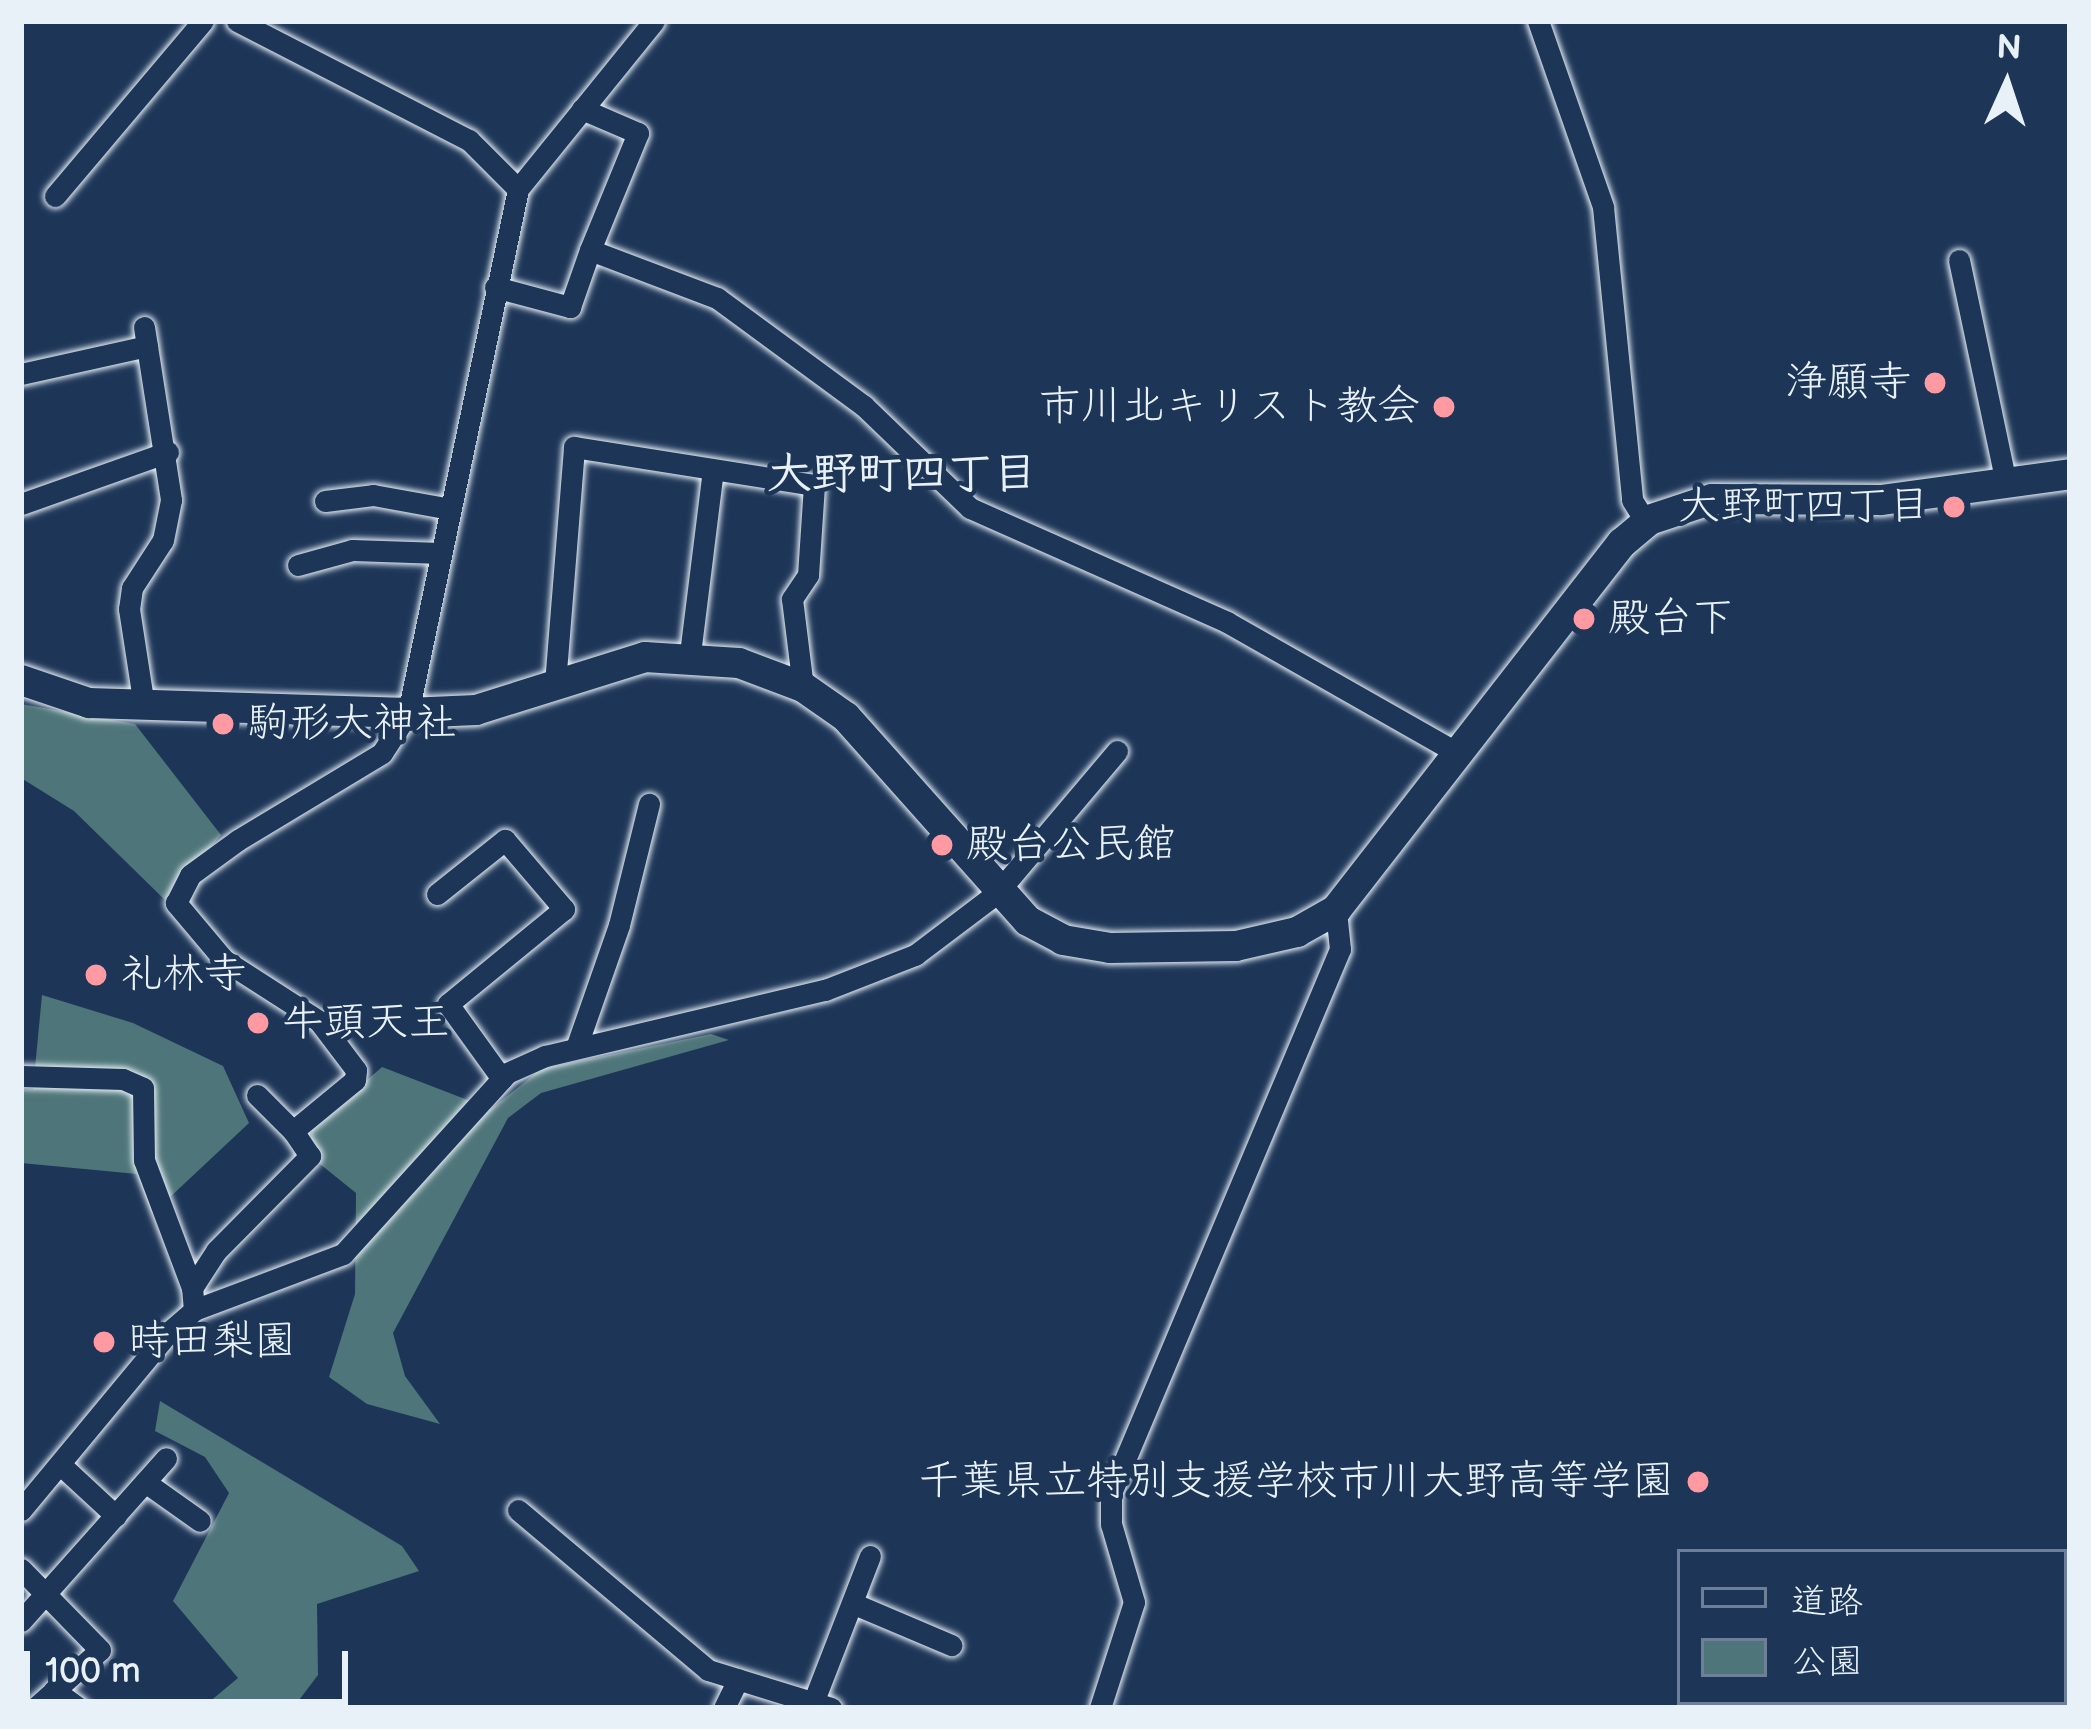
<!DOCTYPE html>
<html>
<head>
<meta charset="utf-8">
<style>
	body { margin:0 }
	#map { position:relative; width:2091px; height:1729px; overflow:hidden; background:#1d3557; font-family:"Balsamiq Sans","Klee One",sans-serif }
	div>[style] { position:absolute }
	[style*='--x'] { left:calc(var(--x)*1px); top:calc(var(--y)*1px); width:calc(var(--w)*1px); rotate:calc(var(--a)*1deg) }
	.green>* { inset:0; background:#4e7579 }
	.roads { filter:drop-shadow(0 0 3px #e8f1f8) drop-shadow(0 0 3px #e8f1f8) }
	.street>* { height:21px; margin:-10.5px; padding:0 10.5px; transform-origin:10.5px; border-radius:10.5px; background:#1d3557 }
	.secondary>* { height:30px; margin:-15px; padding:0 15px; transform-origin:15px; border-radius:15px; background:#1d3557 }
	.dots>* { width:33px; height:33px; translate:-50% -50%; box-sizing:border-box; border:6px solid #1d3557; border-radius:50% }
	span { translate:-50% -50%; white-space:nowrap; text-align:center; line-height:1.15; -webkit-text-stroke:9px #1d3557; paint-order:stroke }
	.poi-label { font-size:42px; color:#e8f1f8 }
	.right { translate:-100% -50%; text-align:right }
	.left { translate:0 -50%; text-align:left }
	.neighbourhood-label { font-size:45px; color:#e8f1f8; font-weight:700 }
	.frame { position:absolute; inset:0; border:24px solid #e8f1f8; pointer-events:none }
	.legend { position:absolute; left:1677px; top:1549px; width:390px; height:156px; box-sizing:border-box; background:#1d3557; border:3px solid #6e8097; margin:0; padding:15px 21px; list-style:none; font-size:36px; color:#e8f1f8 }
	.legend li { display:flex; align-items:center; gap:24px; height:60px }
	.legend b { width:60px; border:3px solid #6e8097 }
	.north { position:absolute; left:1947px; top:24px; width:120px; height:120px; -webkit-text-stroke:9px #1d3557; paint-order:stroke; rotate:3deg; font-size:33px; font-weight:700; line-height:48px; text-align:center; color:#e8f1f8 }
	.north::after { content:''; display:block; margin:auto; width:42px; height:54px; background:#e8f1f8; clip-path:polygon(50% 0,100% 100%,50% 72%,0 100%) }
	.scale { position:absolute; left:24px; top:1651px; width:324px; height:54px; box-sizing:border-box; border:6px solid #e8f1f8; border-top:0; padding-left:15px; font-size:36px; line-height:42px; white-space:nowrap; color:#e8f1f8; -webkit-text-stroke:9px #1d3557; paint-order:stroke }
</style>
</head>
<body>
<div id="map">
	<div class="green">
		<i style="clip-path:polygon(21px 704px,135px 724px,221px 835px,165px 900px,74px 811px,21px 778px)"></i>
		<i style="clip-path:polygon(42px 995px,133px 1023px,223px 1066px,249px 1123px,152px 1214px,137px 1174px,21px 1163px,21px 1090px,33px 1089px)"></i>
		<i style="clip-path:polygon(711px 1034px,729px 1040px,541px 1093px,508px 1118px,393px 1333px,405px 1376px,440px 1424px,367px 1404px,329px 1377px,355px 1294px,356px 1193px,310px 1156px,312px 1128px,382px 1067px,491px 1109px,541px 1069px)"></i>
		<i style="clip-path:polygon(160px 1401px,402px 1546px,419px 1571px,317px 1604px,318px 1675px,293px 1708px,202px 1708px,238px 1678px,173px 1601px,229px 1493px,205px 1457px,155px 1431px)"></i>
	</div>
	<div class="roads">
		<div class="street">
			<i style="--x:237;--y:21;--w:261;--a:27.2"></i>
			<i style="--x:469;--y:140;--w:69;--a:45"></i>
			<i style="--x:1538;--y:21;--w:197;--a:70.7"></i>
			<i style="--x:1603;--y:207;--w:294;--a:84.3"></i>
			<i style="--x:1632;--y:500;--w:26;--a:58"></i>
			<i style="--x:582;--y:109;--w:61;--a:23.2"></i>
			<i style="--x:638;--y:133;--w:126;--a:112.3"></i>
			<i style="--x:55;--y:196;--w:229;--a:-49.8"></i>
			<i style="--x:1959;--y:260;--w:228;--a:78.1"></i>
			<i style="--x:495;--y:287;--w:78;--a:14.9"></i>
			<i style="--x:570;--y:307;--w:60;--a:-70.7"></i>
			<i style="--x:590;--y:250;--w:136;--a:20.7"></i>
			<i style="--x:717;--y:298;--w:182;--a:36.3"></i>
			<i style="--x:864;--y:406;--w:147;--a:43.9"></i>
			<i style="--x:970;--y:508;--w:281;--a:23.9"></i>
			<i style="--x:1227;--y:622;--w:269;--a:29.6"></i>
			<i style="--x:144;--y:327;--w:175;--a:81.1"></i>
			<i style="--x:171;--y:500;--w:41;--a:101.3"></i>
			<i style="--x:163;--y:540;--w:57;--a:122.9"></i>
			<i style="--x:132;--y:588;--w:21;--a:98"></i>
			<i style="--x:129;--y:609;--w:98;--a:81.2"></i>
			<i style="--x:21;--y:374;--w:129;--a:-12.5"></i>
			<i style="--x:325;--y:501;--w:48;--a:-7.1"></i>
			<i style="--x:373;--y:495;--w:78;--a:10.3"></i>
			<i style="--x:21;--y:504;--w:156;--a:-19.5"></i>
			<i style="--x:298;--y:565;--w:56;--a:-15.5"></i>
			<i style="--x:352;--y:550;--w:89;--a:1.9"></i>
			<i style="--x:690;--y:654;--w:185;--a:-82.9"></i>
			<i style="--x:555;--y:684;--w:238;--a:-85.4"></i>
			<i style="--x:574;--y:447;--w:243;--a:9"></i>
			<i style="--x:814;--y:485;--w:90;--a:93.8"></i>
			<i style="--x:808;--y:575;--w:29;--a:124"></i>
			<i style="--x:792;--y:599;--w:89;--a:82.9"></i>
			<i style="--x:437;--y:894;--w:87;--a:-38.5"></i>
			<i style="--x:505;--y:840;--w:91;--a:49.5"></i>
			<i style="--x:564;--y:909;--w:150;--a:140.7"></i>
			<i style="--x:448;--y:1004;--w:92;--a:54.2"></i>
			<i style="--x:576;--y:1048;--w:130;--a:-70.7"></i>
			<i style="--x:619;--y:925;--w:125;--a:-76.1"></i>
			<i style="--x:21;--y:1076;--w:102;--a:1.7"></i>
			<i style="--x:123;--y:1079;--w:22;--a:24"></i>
			<i style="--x:143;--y:1088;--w:72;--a:89.2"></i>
			<i style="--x:144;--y:1160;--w:137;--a:69.4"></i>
			<i style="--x:257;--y:1095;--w:51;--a:45"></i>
			<i style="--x:194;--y:1310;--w:22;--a:-95"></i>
			<i style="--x:192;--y:1288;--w:44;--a:-57"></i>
			<i style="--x:216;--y:1251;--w:134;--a:-45.3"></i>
			<i style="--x:310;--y:1156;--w:30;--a:-124"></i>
			<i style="--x:293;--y:1131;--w:80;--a:-39.4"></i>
			<i style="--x:355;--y:1080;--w:10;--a:-84"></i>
			<i style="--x:356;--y:1070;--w:61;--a:-127.1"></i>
			<i style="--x:319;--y:1021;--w:113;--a:-147.3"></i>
			<i style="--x:224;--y:960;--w:75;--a:-130.1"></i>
			<i style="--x:176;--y:903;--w:31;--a:-63"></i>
			<i style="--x:190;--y:875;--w:59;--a:-36.1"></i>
			<i style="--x:238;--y:840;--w:168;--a:-31.1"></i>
			<i style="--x:382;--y:753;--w:48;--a:-57"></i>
			<i style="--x:408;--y:713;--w:535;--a:-78.14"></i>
			<i style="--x:518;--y:189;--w:216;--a:-51"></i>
			<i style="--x:63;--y:1467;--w:72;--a:42.8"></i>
			<i style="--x:145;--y:1482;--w:67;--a:35.3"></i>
			<i style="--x:21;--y:1510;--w:231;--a:-50.3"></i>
			<i style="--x:169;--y:1332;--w:33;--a:-41"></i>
			<i style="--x:194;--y:1310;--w:159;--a:-20.6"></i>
			<i style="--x:343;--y:1254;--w:244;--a:-47.8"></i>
			<i style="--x:507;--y:1073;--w:42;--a:-24.1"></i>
			<i style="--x:545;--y:1056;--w:288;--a:-13.3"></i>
			<i style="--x:825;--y:990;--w:97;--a:-21.3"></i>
			<i style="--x:915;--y:955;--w:103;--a:-37.1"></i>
			<i style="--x:997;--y:893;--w:186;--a:-49.8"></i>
			<i style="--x:518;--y:1510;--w:248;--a:40.1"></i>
			<i style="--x:708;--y:1670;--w:129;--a:17.2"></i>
			<i style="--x:21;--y:1569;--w:113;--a:45.7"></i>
			<i style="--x:100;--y:1650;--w:87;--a:138.3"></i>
			<i style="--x:852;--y:1603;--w:108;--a:23"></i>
			<i style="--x:21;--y:1621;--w:218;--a:-48.3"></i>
			<i style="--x:54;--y:1690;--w:31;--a:36"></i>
			<i style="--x:724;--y:1708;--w:32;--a:-64"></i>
			<i style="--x:811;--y:1708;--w:163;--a:-68.8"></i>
			<i style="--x:1100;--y:1708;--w:111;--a:-72.2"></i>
			<i style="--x:1134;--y:1602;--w:81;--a:-106.4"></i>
			<i style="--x:1111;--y:1524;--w:31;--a:-90"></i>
			<i style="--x:1111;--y:1493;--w:590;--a:-67.17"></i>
			<i style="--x:1340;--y:949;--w:39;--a:-96"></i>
		</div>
		<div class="secondary">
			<i style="--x:21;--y:680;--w:72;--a:18.7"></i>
			<i style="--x:89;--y:703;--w:319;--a:1.8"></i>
			<i style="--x:408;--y:713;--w:68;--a:-2.5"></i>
			<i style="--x:476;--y:710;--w:177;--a:-17.4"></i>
			<i style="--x:645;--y:657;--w:94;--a:3.7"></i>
			<i style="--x:739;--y:663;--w:68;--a:20.6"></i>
			<i style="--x:803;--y:687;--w:52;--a:34.9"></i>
			<i style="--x:846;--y:717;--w:273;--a:48.3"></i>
			<i style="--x:1028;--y:921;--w:40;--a:28"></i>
			<i style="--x:1063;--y:940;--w:48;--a:9.7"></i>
			<i style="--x:1110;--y:948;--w:126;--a:-0.9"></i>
			<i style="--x:1236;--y:946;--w:63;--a:-12.9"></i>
			<i style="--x:1297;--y:932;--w:45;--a:-29.4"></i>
			<i style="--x:1336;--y:910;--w:465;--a:-52.1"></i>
			<i style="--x:1622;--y:543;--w:35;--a:-40"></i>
			<i style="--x:1649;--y:520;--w:66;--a:-18.4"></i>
			<i style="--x:1712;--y:499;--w:169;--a:0.3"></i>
			<i style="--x:1881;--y:500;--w:191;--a:-7.8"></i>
			<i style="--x:2064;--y:1649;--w:7;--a:-27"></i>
			<i style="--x:1957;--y:1708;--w:11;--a:-34"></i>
		</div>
	</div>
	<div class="dots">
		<i style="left:1935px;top:383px;background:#ff9aa2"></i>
		<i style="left:1444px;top:407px;background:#ff9aa2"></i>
		<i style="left:1954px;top:507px;background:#ff9aa2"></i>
		<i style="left:1584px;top:619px;background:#ff9aa2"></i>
		<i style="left:223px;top:724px;background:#ff9aa2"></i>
		<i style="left:942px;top:845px;background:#ff9aa2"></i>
		<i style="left:96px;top:975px;background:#ff9aa2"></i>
		<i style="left:258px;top:1023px;background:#ff9aa2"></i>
		<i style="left:104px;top:1342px;background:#ff9aa2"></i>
		<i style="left:1698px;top:1482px;background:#ff9aa2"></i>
	</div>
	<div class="poi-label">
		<span class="right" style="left:1911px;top:383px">浄願寺</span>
		<span class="right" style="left:1420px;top:407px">市川北キリスト教会</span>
		<span class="right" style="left:1930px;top:507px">大野町四丁目</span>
		<span class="left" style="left:1608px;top:619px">殿台下</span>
		<span class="left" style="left:247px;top:724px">駒形大神社</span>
		<span class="left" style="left:966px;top:845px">殿台公民館</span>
		<span class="left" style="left:120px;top:975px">礼林寺</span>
		<span class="left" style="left:282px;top:1023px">牛頭天王</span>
		<span class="left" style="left:128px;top:1342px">時田梨園</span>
		<span class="right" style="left:1674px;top:1482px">千葉県立特別支援学校市川大野高等学園</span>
	</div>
	<div class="neighbourhood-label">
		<span style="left:902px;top:475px">大野町四丁目</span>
	</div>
	<div class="frame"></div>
	<ul class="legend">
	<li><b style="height:15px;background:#1d3557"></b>道路</li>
	<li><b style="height:33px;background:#4e7579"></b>公園</li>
	</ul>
	<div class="north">N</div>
	<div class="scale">100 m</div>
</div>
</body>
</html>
